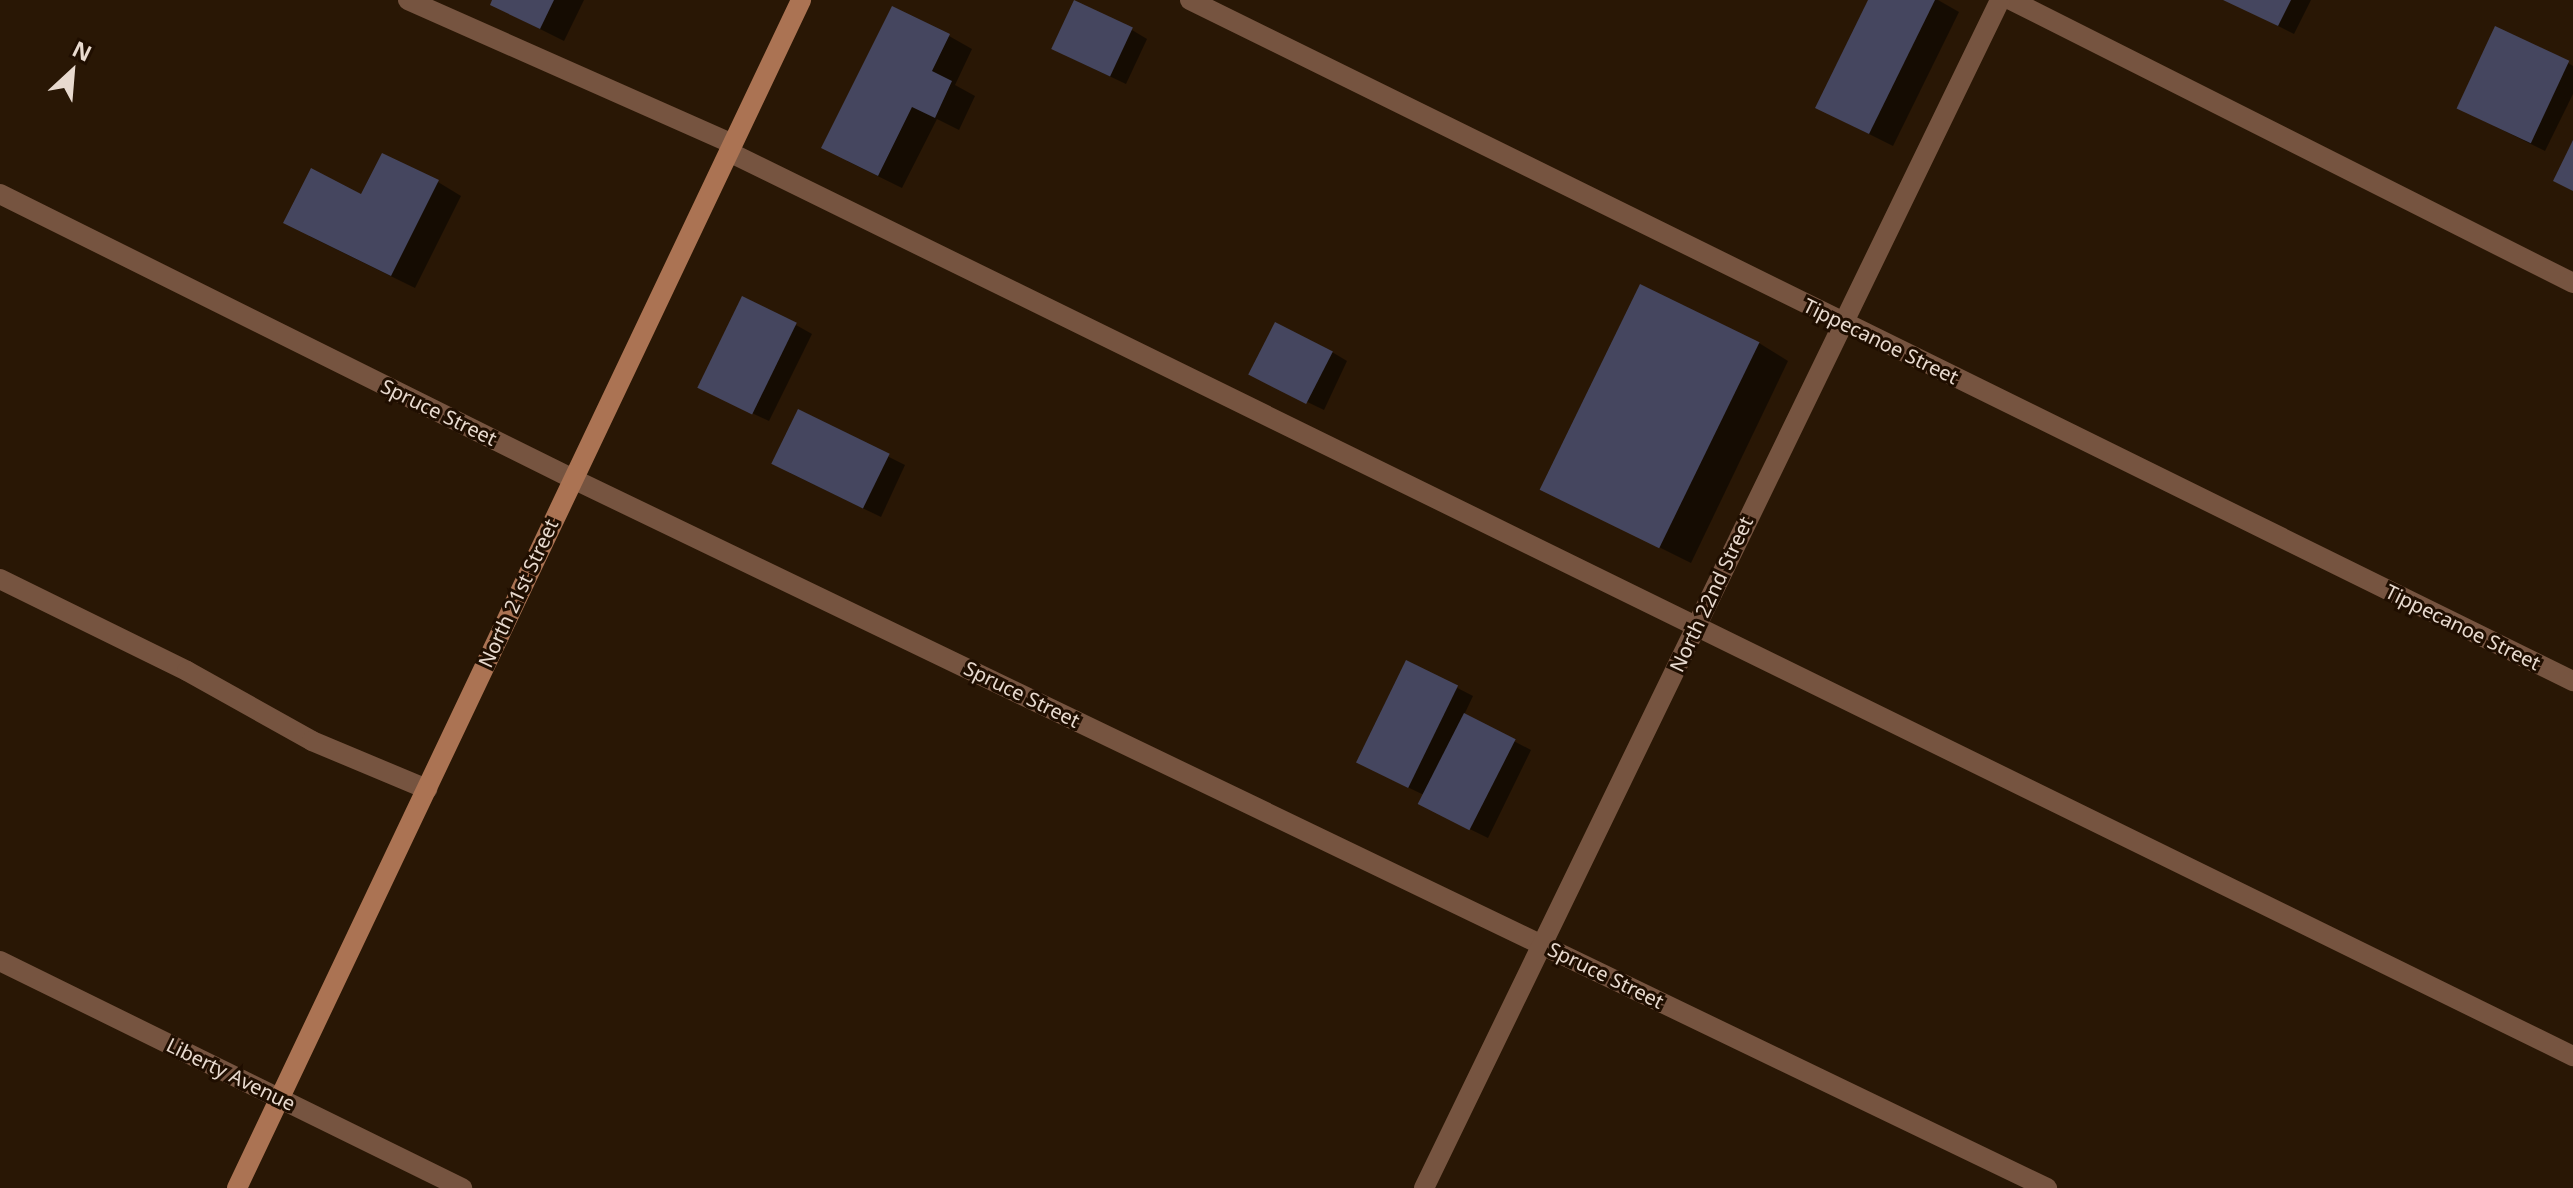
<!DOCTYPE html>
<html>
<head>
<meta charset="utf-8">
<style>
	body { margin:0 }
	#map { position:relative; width:2573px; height:1188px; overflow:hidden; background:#291705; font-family:"Noto Sans",sans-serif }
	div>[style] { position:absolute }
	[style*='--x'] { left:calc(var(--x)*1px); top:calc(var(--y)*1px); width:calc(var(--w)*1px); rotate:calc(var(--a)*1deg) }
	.shadow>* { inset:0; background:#0007 }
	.building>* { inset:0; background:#45465f; transform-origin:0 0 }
	.lane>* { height:20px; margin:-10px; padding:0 10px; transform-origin:10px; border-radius:10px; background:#765440 }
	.street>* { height:20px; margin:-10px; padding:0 10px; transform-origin:10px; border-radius:10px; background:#765440 }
	.secondary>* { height:20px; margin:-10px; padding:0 10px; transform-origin:10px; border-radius:10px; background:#ab7353 }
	span { translate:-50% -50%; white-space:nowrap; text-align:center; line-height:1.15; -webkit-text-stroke:6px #1f0e00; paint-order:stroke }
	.street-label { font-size:20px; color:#e8dacf }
	.north { position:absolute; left:32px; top:32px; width:80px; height:80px; -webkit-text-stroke:6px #1f0e00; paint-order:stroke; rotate:26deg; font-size:22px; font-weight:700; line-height:32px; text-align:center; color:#e8dacf }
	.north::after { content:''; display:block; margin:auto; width:28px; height:36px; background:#e8dacf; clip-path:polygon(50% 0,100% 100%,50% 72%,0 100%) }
</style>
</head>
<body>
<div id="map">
	<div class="shadow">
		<i style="clip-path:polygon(494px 0,584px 0,564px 41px,516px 17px)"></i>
		<i style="clip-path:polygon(1870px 0,1938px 0,1959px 12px,1893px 146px,1841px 120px)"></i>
		<i style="clip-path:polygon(2227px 0,2311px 0,2294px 34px)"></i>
		<i style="clip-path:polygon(1132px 30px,1147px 39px,1126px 84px,1069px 57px)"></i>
		<i style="clip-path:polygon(949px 36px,972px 49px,955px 85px,975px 96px,959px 130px,937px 119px,902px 188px,847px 161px)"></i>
		<i style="clip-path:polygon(2568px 63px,2573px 66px,2573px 94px,2545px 151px,2474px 116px)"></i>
		<i style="clip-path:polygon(438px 182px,461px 196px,415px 288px,309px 236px)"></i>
		<i style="clip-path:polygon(796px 325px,812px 334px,769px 421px,716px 396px)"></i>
		<i style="clip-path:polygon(1759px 343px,1788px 361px,1691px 563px,1544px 490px)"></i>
		<i style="clip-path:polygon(1332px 352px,1347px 361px,1324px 410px,1268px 383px)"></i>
		<i style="clip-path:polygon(799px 412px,905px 465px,881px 517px,790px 473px)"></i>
		<i style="clip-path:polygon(1407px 662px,1473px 696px,1464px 715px,1531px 750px,1488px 838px,1437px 813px,1426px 796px,1374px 771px)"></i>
	</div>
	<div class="building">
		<i style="clip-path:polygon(492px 0,554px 0,540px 29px,490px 5px)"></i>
		<i style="left:1074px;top:0;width:65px;height:54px;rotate:25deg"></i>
		<i style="clip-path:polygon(1868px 0,1935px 0,1869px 134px,1815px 108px)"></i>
		<i style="clip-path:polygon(2223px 0,2291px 0,2278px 26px)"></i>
		<i style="clip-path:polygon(892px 6px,950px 34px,932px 71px,952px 81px,935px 118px,912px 107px,878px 176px,821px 148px)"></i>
		<i style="left:2495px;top:26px;width:82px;height:91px;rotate:25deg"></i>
		<i style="clip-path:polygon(2573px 140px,2573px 191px,2553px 181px)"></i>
		<i style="clip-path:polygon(382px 153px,439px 180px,391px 276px,283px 223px,311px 168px,361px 194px)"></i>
		<i style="left:1640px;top:284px;width:133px;height:229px;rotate:26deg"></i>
		<i style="left:742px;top:296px;width:61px;height:102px;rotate:26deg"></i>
		<i style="left:1275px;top:322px;width:65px;height:59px;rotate:27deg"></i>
		<i style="left:798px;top:409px;width:102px;height:61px;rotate:26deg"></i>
		<i style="left:1406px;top:660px;width:58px;height:114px;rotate:26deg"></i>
		<i style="left:1464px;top:713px;width:58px;height:102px;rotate:27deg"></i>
	</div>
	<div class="lane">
		<i style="--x:408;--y:0;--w:355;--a:23.9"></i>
		<i style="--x:2011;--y:0;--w:629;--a:26.73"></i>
		<i style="--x:729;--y:152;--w:2054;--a:26.12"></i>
		<i style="--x:0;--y:579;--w:208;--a:26.2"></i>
		<i style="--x:187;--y:671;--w:143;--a:29.2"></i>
		<i style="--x:312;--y:741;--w:125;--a:22.7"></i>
	</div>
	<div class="street">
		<i style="--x:1190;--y:0;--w:1542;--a:26.22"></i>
		<i style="--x:0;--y:194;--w:638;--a:26.44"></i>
		<i style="--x:571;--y:478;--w:1638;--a:25.69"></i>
		<i style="--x:0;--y:961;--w:515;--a:26.17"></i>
		<i style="--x:1424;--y:1188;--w:1320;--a:-64.13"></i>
	</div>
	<div class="secondary">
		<i style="--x:237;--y:1188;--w:1315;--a:-64.6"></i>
	</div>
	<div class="street-label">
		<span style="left:1881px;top:341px;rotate:26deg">Tippecanoe Street</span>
		<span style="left:439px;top:412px;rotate:26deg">Spruce Street</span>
		<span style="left:518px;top:593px;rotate:-65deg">North 21st Street</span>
		<span style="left:1711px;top:594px;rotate:-65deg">North 22nd Street</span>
		<span style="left:2463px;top:627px;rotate:26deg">Tippecanoe Street</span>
		<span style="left:1022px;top:694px;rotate:26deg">Spruce Street</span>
		<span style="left:1606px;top:975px;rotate:26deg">Spruce Street</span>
		<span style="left:231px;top:1074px;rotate:26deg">Liberty Avenue</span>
	</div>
	<div class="north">N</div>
</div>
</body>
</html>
